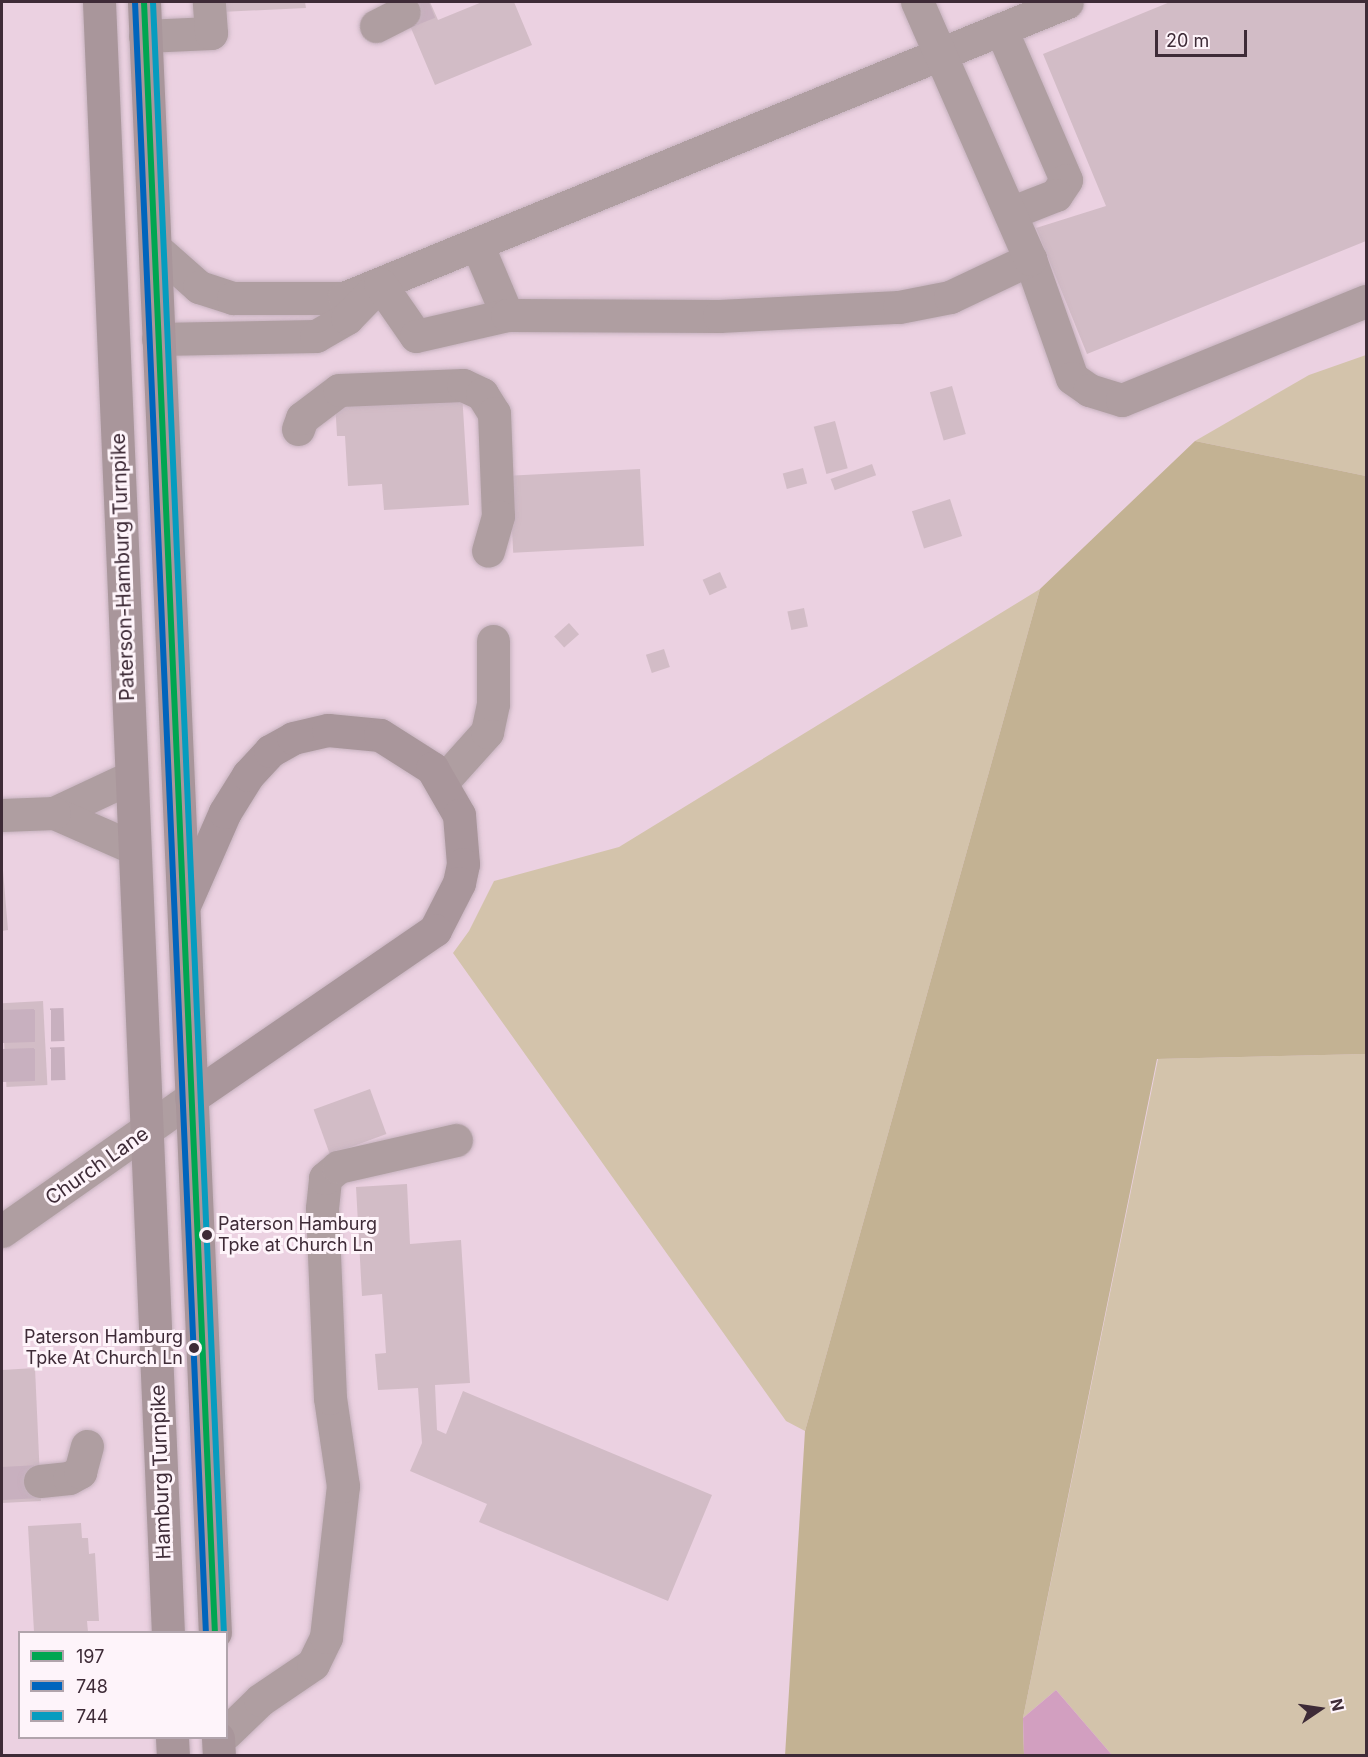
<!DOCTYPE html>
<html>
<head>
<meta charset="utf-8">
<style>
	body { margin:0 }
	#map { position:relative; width:1368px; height:1757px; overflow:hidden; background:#ebd1e1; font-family:Inter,sans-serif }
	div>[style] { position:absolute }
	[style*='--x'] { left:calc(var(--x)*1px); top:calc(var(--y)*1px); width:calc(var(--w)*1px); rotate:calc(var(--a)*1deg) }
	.green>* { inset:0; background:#d3c3ab }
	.forest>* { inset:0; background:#c3b293 }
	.water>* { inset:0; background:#d29fc0 }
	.building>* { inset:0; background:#d2bcc6; transform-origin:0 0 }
	.minor-tunnel>* { height:33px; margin-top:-16.5px; transform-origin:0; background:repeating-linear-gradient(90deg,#c8b0bf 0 33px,transparent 0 49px) }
	.roads { filter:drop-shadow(0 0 2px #c6b2be) drop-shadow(0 0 2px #c6b2be) }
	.minor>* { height:33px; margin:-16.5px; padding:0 16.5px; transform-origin:16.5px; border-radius:16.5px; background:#af9ea1 }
	.major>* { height:33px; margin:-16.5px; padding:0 16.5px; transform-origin:16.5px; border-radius:16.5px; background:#a9969b }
	.bus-1>* { height:6px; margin:-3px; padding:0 3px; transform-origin:3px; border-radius:3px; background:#00a651 }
	.bus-2>* { height:6px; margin:-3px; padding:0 3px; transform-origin:3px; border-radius:3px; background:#0065bd }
	.bus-3>* { height:6px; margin:-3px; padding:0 3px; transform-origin:3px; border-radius:3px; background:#069cbf }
	.dots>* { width:16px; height:16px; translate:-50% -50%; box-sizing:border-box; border:3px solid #fef4fa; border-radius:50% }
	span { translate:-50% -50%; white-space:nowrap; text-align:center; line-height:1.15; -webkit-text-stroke:6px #fef4fa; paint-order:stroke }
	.bus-label { font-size:18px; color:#3e2b37 }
	.left { translate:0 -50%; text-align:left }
	.right { translate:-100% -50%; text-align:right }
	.street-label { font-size:20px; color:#3e2b37 }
	.frame { position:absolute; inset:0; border:3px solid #3e2b37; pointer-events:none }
	.legend { position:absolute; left:18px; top:1631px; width:210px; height:108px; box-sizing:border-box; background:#fef4fa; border:2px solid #b1a4ac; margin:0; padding:8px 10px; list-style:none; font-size:18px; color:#3e2b37 }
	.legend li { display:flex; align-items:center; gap:12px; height:30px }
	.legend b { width:30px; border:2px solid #b1a4ac }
	.north { position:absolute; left:1290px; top:1679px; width:60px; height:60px; -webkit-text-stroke:4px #fef4fa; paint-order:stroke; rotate:77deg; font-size:16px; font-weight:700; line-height:24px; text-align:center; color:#3e2b37 }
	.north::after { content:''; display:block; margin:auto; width:21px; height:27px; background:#3e2b37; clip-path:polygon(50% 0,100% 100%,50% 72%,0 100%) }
	.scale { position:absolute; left:1155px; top:30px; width:92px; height:27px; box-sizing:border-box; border:3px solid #3e2b37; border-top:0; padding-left:8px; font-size:18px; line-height:21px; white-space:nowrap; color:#3e2b37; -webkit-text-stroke:4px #fef4fa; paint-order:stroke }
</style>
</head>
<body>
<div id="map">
	<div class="green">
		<i style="clip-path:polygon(1366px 355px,1366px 476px,1195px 441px,1309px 375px)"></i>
		<i style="clip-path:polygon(1040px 589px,805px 1431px,786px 1421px,453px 953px,469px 931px,494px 881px,619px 847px)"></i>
		<i style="clip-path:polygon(1366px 1054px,1366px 1755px,1112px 1755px,1056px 1690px,1023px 1718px,1158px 1059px)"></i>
	</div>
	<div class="forest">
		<i style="clip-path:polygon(1195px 441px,1366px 476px,1366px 1054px,1157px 1059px,1023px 1718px,1024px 1755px,785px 1756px,805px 1431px,1040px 589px)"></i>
	</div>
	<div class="water">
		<i style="clip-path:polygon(1056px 1690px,1112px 1755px,1024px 1755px,1023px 1718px)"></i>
	</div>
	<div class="building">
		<i style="clip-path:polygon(220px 2px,305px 2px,306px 8px,221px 12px)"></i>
		<i style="clip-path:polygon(400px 2px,430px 2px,438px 20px,482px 2px,514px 2px,532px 45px,435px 85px)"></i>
		<i style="clip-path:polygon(1170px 2px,1366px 2px,1366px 241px,1087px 354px,1036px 228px,1106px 206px,1043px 54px)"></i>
		<i style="left:952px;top:386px;width:50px;height:23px;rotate:74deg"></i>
		<i style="clip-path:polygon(462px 393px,469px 505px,384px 510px,382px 484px,348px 486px,345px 436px,337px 436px,335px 401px)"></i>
		<i style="left:835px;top:421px;width:49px;height:22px;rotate:75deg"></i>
		<i style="left:872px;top:464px;width:12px;height:44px;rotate:70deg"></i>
		<i style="left:803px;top:468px;width:16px;height:21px;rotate:75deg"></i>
		<i style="left:640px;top:469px;width:77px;height:131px;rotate:87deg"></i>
		<i style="left:950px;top:499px;width:39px;height:40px;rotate:72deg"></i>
		<i style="left:720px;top:572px;width:17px;height:19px;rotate:66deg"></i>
		<i style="left:804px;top:608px;width:19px;height:17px;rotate:78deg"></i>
		<i style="left:569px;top:623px;width:15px;height:20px;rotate:48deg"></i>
		<i style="left:664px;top:649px;width:19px;height:19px;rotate:72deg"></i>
		<i style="clip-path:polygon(2px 859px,8px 930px,2px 931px)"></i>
		<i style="left:43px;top:1001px;width:84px;height:41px;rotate:87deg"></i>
		<i style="left:370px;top:1089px;width:48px;height:60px;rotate:70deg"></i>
		<i style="clip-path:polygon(407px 1184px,410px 1244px,461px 1240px,470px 1383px,435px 1385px,437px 1430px,446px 1434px,463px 1391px,712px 1495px,668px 1601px,479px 1522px,487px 1504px,410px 1471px,422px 1443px,418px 1388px,378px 1390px,375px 1354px,386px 1353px,382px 1294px,362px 1296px,356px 1187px)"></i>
		<i style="left:107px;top:1349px;width:7px;height:14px"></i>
		<i style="clip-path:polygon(35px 1368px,41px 1501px,2px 1503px,2px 1370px)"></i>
		<i style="clip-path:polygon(81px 1523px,82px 1538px,88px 1538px,89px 1554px,95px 1553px,99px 1621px,87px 1621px,88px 1632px,34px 1632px,28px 1526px)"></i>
	</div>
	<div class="minor-tunnel">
		<i style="--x:404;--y:12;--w:27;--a:-22"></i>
		<i style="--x:2;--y:1026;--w:62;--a:-1.8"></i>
		<i style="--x:2;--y:1065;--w:63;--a:-1.8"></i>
		<i style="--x:2;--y:1483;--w:38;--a:-3"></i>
	</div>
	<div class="roads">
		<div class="minor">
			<i style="--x:376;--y:26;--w:31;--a:-27"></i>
			<i style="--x:1001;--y:29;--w:164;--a:66.7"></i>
			<i style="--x:1066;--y:180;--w:18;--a:124"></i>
			<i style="--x:1056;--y:195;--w:49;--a:158.6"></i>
			<i style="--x:145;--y:36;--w:66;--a:-2.6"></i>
			<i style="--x:211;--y:33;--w:31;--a:-94"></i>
			<i style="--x:477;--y:244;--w:77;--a:67.1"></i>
			<i style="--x:155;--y:248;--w:59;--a:41.6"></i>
			<i style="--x:199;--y:287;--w:36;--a:18"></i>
			<i style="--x:233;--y:298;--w:111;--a:0"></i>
			<i style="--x:344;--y:298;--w:781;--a:-22.26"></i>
			<i style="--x:1030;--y:259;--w:126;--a:70.6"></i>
			<i style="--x:1072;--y:378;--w:21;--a:35"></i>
			<i style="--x:1089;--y:390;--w:34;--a:17"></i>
			<i style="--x:1122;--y:400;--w:263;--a:-22.1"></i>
			<i style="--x:158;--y:339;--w:158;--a:-1.1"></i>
			<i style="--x:316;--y:336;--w:36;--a:-30"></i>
			<i style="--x:347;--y:318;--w:47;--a:-45.9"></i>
			<i style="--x:380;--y:284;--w:63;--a:55.3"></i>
			<i style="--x:416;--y:336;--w:93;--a:-13"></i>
			<i style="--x:507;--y:315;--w:212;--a:0.3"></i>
			<i style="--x:719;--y:316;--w:180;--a:-2.9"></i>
			<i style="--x:899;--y:307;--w:52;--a:-11.1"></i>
			<i style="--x:950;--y:297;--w:89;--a:-25.4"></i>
			<i style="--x:1030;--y:259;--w:281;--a:-113.7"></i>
			<i style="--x:298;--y:429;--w:12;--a:-70"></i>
			<i style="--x:302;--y:418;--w:46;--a:-37.1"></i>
			<i style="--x:339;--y:390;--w:124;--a:-2.3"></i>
			<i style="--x:463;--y:385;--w:21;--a:25"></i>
			<i style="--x:482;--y:394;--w:22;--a:58"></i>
			<i style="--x:494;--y:413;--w:103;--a:87.8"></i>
			<i style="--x:498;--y:516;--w:36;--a:106"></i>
			<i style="--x:131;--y:777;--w:85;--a:154.9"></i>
			<i style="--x:54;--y:813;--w:87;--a:23.6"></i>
			<i style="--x:443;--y:781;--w:66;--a:-48.1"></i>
			<i style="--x:487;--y:732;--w:29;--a:-78"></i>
			<i style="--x:493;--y:704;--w:63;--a:-90"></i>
			<i style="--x:2;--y:815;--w:52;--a:-2.2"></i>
			<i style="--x:2;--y:1231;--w:231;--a:-35.1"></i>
			<i style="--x:40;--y:1481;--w:29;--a:-6"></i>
			<i style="--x:69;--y:1478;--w:13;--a:-29"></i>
			<i style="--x:80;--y:1472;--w:27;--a:-75"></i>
			<i style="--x:226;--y:1733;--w:47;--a:-44.1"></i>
			<i style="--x:260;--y:1700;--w:64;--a:-34.2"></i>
			<i style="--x:313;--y:1664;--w:30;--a:-64"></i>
			<i style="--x:326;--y:1637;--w:152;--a:-83.6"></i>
			<i style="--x:343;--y:1486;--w:89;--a:-98.4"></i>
			<i style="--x:330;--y:1398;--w:190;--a:-92.4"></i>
			<i style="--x:322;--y:1208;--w:30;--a:-84"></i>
			<i style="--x:325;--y:1178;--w:17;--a:-40"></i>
			<i style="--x:338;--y:1167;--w:121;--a:-12.9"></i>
		</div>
		<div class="major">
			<i style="--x:99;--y:2;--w:1631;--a:87.58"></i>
			<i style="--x:144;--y:2;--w:1632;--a:87.51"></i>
			<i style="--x:185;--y:903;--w:99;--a:-66.3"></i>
			<i style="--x:225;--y:812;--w:44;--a:-58.1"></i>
			<i style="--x:248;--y:775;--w:33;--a:-47"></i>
			<i style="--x:270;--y:751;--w:26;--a:-29"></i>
			<i style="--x:293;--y:738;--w:36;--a:-13"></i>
			<i style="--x:328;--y:730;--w:52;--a:5.5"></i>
			<i style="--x:380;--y:735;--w:62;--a:32.4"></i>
			<i style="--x:432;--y:768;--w:54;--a:60.1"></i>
			<i style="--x:459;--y:815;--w:49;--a:85.3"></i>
			<i style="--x:463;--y:864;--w:19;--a:102"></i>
			<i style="--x:459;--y:883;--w:53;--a:117.1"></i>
			<i style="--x:435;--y:930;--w:296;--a:145.5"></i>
			<i style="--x:172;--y:1738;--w:18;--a:87"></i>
			<i style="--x:218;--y:1738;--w:18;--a:87"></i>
		</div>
	</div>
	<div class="bus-1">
		<i style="--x:144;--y:2;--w:1632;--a:87.51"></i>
	</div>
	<div class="bus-2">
		<i style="--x:135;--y:2;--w:1632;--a:87.51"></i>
	</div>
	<div class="bus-3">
		<i style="--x:153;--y:2;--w:1632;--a:87.51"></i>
	</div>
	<div class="dots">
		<i style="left:207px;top:1235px;background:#3e2b37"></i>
		<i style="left:194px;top:1348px;background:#3e2b37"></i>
	</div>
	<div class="bus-label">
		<span class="left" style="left:218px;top:1235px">Paterson Hamburg<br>Tpke at Church Ln</span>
		<span class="right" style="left:183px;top:1348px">Paterson Hamburg<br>Tpke At Church Ln</span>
	</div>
	<div class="street-label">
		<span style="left:123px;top:567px;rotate:-92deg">Paterson-Hamburg Turnpike</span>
		<span style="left:97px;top:1166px;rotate:-35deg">Church Lane</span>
		<span style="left:161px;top:1472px;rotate:-92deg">Hamburg Turnpike</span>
	</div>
	<div class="frame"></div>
	<ul class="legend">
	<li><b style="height:8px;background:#00a651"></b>197</li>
	<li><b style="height:8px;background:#0065bd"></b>748</li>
	<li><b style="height:8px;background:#069cbf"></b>744</li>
	</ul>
	<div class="north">N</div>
	<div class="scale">20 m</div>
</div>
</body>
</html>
